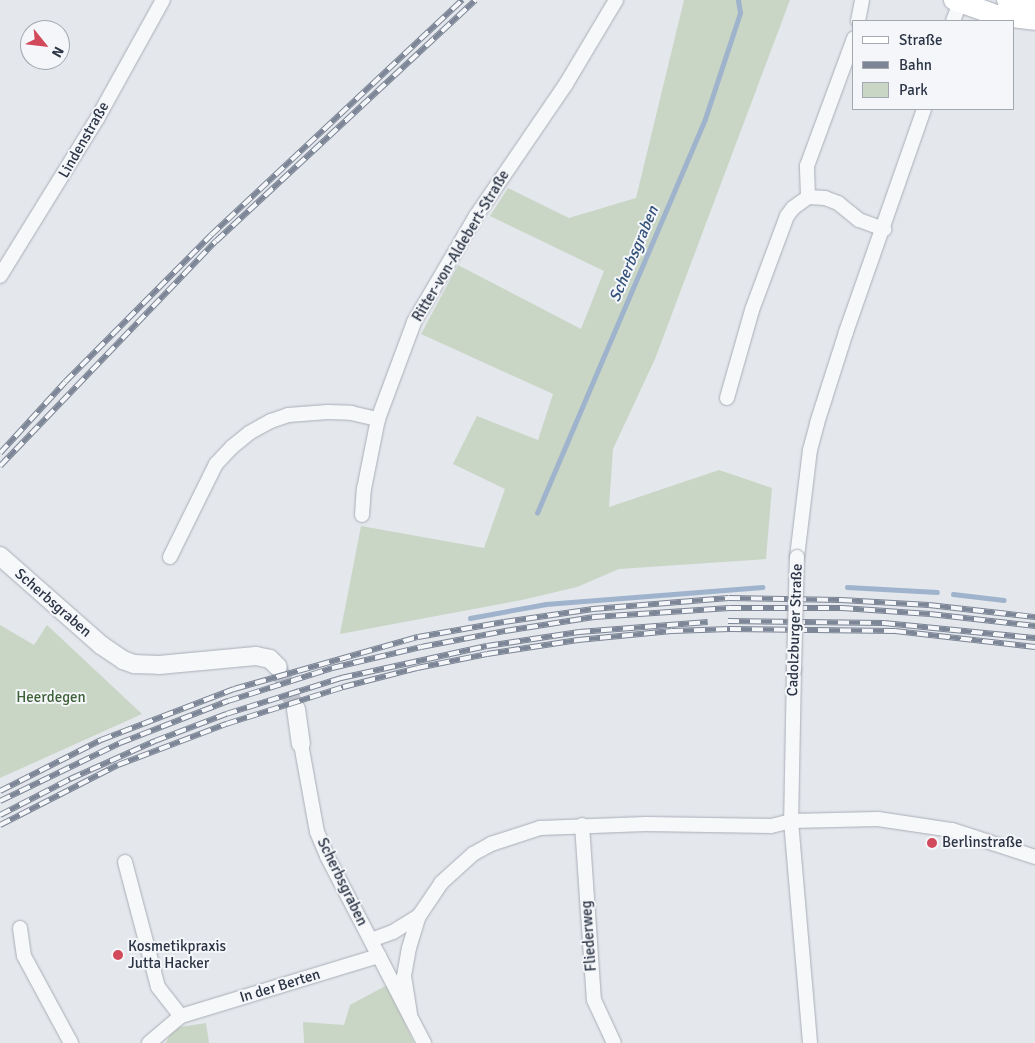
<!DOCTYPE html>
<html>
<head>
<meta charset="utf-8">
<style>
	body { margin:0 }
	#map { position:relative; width:1035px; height:1043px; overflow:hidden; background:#e4e7ec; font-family:Signika,sans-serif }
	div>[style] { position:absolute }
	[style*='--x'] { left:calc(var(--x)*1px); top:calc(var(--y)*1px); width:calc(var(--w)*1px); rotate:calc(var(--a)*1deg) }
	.green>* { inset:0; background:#c9d6c5 }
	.stream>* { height:4.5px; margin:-2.25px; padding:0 2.25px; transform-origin:2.25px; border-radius:2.25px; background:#9fb4cc }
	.tertiary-tunnel>* { height:18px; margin-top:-9px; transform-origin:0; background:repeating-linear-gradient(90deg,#bfc3cb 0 18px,transparent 0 27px) }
	.roads { filter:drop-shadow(0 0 1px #a9aeb7) drop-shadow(0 0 1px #a9aeb7) }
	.minor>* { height:14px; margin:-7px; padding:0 7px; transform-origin:7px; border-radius:7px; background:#f7f8fa }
	.tertiary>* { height:18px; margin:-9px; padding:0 9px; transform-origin:9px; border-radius:9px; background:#f7f8fa }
	.secondary>* { height:20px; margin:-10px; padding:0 10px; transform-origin:10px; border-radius:10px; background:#fff }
	.rail>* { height:5.5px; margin-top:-2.75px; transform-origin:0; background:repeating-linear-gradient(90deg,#f4f6f9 0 11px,#7d8696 0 22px); box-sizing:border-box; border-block:1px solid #7d8696 }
	.bridges { filter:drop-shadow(0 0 1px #a9aeb7) drop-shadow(0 0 1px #a9aeb7) }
	.minor-bridge>* { height:14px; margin:-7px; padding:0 7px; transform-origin:7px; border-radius:7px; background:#f7f8fa }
	.dots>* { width:14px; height:14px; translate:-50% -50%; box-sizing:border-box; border:2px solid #f4f6f9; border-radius:50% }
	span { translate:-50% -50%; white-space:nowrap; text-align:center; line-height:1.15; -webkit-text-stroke:4px #f4f6f9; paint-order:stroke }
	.street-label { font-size:15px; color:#2b3445 }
	.park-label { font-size:15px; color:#3f6138 }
	.poi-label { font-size:15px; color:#2b3445 }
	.left { translate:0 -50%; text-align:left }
	.water-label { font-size:16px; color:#34527a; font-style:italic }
	.legend { position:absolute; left:852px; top:20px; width:162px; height:90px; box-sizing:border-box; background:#f4f6f9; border:1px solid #a4a8b1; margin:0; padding:6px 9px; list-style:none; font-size:15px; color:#2b3445 }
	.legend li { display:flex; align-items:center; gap:10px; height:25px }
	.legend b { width:25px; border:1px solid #a4a8b1 }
	.north { position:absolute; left:20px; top:20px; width:50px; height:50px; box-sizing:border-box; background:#f4f6f9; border:1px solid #a4a8b1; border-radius:50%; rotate:119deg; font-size:14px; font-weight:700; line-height:20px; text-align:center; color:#2b3445 }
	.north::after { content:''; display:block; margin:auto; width:18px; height:22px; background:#d1495b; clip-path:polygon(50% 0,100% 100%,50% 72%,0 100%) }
</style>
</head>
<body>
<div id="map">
	<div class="green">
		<i style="clip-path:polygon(684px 0,790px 0,655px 359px,613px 449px,609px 507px,719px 470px,772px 488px,766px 559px,619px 569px,577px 587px,522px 600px,340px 634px,361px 526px,484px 548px,505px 489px,453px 464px,477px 416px,538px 440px,553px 394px,421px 334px,458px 265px,581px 329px,604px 271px,490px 216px,508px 188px,569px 218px,636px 198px)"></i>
		<i style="clip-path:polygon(0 625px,34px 645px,47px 625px,142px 714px,0 778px)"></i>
		<i style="clip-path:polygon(387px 985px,414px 1043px,304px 1043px,303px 1022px,344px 1025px,350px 1005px)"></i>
		<i style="clip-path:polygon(206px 1023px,209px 1043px,166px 1043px,173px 1028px)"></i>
	</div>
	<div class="stream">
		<i style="--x:537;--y:513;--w:428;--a:-66.9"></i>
		<i style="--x:705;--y:119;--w:112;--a:-71.7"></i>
		<i style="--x:740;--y:13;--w:13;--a:-99"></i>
		<i style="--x:847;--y:587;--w:90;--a:3.2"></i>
		<i style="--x:953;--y:594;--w:51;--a:6.7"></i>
		<i style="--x:470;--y:618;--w:77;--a:-10.4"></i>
		<i style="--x:546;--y:604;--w:217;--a:-4.5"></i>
	</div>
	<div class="tertiary-tunnel">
		<i style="--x:278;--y:667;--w:46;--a:66.8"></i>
	</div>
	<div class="roads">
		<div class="minor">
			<i style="--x:858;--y:21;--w:21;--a:-79"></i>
			<i style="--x:953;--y:21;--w:22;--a:-69"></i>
			<i style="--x:808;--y:197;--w:31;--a:-92"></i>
			<i style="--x:807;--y:166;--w:136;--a:-69.8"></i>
			<i style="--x:0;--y:276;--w:185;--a:-58.3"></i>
			<i style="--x:97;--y:119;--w:136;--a:-61"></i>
			<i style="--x:727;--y:398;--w:91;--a:-74.1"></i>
			<i style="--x:752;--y:310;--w:100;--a:-69.6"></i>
			<i style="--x:787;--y:216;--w:10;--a:-53"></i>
			<i style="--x:793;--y:208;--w:19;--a:-36"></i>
			<i style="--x:808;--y:197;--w:17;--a:3"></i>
			<i style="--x:825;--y:198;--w:14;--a:21"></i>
			<i style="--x:838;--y:203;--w:27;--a:39"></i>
			<i style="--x:859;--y:220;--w:27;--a:20"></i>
			<i style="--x:362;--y:515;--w:26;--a:-86"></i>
			<i style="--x:364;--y:489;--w:71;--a:-78.7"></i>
			<i style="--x:378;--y:419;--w:103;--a:-69.6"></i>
			<i style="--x:414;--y:322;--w:123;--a:-59.7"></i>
			<i style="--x:476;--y:216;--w:160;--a:-55.7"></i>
			<i style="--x:566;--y:84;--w:98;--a:-59.2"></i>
			<i style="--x:170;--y:557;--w:104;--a:-63.7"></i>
			<i style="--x:216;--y:464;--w:23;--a:-47"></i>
			<i style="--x:232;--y:447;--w:22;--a:-39"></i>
			<i style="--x:249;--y:433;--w:25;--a:-29"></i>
			<i style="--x:271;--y:421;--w:18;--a:-19"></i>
			<i style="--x:288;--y:415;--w:40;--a:-4.3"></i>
			<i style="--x:328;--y:412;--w:23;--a:2"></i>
			<i style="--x:351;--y:413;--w:28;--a:13"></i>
			<i style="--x:797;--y:557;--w:108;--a:-83.1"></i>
			<i style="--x:810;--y:450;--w:28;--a:-75"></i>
			<i style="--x:817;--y:423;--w:96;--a:-72.3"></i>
			<i style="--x:846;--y:332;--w:236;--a:-70.7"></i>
			<i style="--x:794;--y:670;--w:151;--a:91.1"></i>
			<i style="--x:791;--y:821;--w:223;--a:85.1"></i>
			<i style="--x:301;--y:744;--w:89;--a:79.7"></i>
			<i style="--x:317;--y:832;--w:26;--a:67"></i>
			<i style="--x:327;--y:856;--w:211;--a:62.6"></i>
			<i style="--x:582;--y:825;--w:175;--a:86.1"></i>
			<i style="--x:594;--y:1000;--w:47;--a:65.1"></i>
			<i style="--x:125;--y:862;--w:129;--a:75.2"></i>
			<i style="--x:158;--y:987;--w:37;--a:52"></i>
			<i style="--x:20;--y:928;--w:28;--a:82"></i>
			<i style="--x:24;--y:956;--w:99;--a:61.6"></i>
			<i style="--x:371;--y:940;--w:23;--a:-20"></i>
			<i style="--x:393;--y:932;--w:31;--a:-32"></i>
			<i style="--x:410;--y:1014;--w:38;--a:-99"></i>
			<i style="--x:404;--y:976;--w:28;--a:-80"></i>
			<i style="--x:409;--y:948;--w:34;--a:-73"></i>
			<i style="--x:419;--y:916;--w:40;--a:-56"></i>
			<i style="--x:441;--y:883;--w:43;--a:-42.2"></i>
			<i style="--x:473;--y:854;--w:21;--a:-29"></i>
			<i style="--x:491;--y:844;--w:52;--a:-18.1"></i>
			<i style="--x:540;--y:828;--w:106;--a:-2.2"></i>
			<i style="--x:646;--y:824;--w:125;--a:0.9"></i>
			<i style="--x:771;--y:826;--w:21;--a:-14"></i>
			<i style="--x:791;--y:821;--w:87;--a:-1.3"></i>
			<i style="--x:878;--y:819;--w:75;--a:8.5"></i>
			<i style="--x:952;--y:830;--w:87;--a:18"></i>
			<i style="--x:149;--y:1043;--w:42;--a:-40.2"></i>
			<i style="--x:181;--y:1016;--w:207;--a:-16.9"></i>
		</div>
		<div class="tertiary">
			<i style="--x:0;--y:556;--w:135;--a:41.4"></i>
			<i style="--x:101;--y:645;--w:27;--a:34"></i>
			<i style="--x:123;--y:660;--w:12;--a:20"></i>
			<i style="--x:134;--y:664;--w:25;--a:2"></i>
			<i style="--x:159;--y:665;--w:97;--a:-5.3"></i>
			<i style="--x:256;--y:656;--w:14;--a:12"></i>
			<i style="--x:270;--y:659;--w:11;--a:45"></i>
			<i style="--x:296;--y:709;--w:35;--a:82"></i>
		</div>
		<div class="secondary">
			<i style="--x:954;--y:0;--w:45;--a:19.7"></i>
			<i style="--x:996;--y:15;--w:39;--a:7"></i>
			<i style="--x:1007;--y:0;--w:29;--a:14"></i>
		</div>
	</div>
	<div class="rail">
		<i style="--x:0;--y:453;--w:96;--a:-47.5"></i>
		<i style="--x:65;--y:382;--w:207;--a:-45.2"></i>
		<i style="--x:211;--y:235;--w:344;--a:-43.1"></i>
		<i style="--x:0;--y:466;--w:312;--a:-46.2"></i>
		<i style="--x:216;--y:241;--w:354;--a:-42.9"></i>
		<i style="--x:728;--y:621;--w:156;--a:0.7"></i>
		<i style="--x:884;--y:623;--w:152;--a:5.7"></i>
		<i style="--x:0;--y:791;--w:113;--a:-26.8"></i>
		<i style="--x:101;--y:740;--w:142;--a:-21"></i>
		<i style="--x:234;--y:689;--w:191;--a:-15.8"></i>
		<i style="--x:418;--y:637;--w:87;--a:-9.9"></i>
		<i style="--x:504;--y:622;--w:90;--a:-8.3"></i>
		<i style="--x:593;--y:609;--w:136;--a:-4.6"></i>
		<i style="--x:729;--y:598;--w:112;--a:1"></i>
		<i style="--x:841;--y:600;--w:88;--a:3.3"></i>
		<i style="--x:929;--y:605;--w:107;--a:6.5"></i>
		<i style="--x:0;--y:801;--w:133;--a:-25.8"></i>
		<i style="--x:120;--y:743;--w:116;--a:-21.3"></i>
		<i style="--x:228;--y:701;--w:109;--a:-17.6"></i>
		<i style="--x:332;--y:668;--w:91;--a:-13.3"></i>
		<i style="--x:421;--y:647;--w:86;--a:-10.8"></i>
		<i style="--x:505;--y:631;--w:90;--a:-8.9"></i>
		<i style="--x:594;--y:617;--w:136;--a:-3.8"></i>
		<i style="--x:730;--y:608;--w:112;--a:0"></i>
		<i style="--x:842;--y:608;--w:88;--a:3.9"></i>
		<i style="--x:930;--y:614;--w:106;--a:6.5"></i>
		<i style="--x:0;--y:815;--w:79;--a:-27.2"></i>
		<i style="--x:70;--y:779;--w:93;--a:-24.1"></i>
		<i style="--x:155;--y:741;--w:76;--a:-20.8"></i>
		<i style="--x:226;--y:714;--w:121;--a:-17.4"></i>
		<i style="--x:341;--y:678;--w:149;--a:-12.4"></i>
		<i style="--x:487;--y:646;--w:93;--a:-8.7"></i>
		<i style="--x:579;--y:632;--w:129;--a:-4.4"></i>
		<i style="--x:0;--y:825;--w:132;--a:-27"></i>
		<i style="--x:118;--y:765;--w:116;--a:-20.8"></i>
		<i style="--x:226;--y:724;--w:123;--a:-17.5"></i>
		<i style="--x:343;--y:687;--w:76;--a:-14.4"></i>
		<i style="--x:417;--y:668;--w:71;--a:-11.3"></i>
		<i style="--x:487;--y:654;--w:92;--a:-8.7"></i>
		<i style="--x:578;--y:640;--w:94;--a:-5.5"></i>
		<i style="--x:672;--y:631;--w:58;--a:-2"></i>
		<i style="--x:730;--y:629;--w:165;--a:0.7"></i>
		<i style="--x:895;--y:631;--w:141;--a:6.5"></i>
	</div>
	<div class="bridges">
		<div class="minor-bridge">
			<i style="--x:794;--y:670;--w:113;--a:-88.5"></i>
		</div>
	</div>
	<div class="dots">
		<i style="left:932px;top:843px;background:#d1495b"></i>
		<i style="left:118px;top:955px;background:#d1495b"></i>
	</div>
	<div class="street-label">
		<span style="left:84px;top:140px;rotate:-60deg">Lindenstraße</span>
		<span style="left:461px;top:246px;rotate:-59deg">Ritter-von-Aldebert-Straße</span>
		<span style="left:53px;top:603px;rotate:41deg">Scherbsgraben</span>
		<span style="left:795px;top:630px;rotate:-88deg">Cadolzburger Straße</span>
		<span style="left:342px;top:882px;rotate:64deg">Scherbsgraben</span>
		<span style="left:589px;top:936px;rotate:-94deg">Fliederweg</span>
		<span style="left:280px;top:986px;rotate:-17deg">In der Berten</span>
	</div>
	<div class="park-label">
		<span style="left:51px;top:698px">Heerdegen</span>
	</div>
	<div class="poi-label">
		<span class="left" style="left:942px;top:843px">Berlinstraße</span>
		<span class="left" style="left:128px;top:955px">Kosmetikpraxis<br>Jutta Hacker</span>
	</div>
	<div class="water-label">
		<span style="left:634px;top:254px;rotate:-67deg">Scherbsgraben</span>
	</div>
	<ul class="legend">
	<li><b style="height:6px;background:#fff"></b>Straße</li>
	<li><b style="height:6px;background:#7d8696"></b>Bahn</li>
	<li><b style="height:14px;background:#c9d6c5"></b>Park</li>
	</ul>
	<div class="north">N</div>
</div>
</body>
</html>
